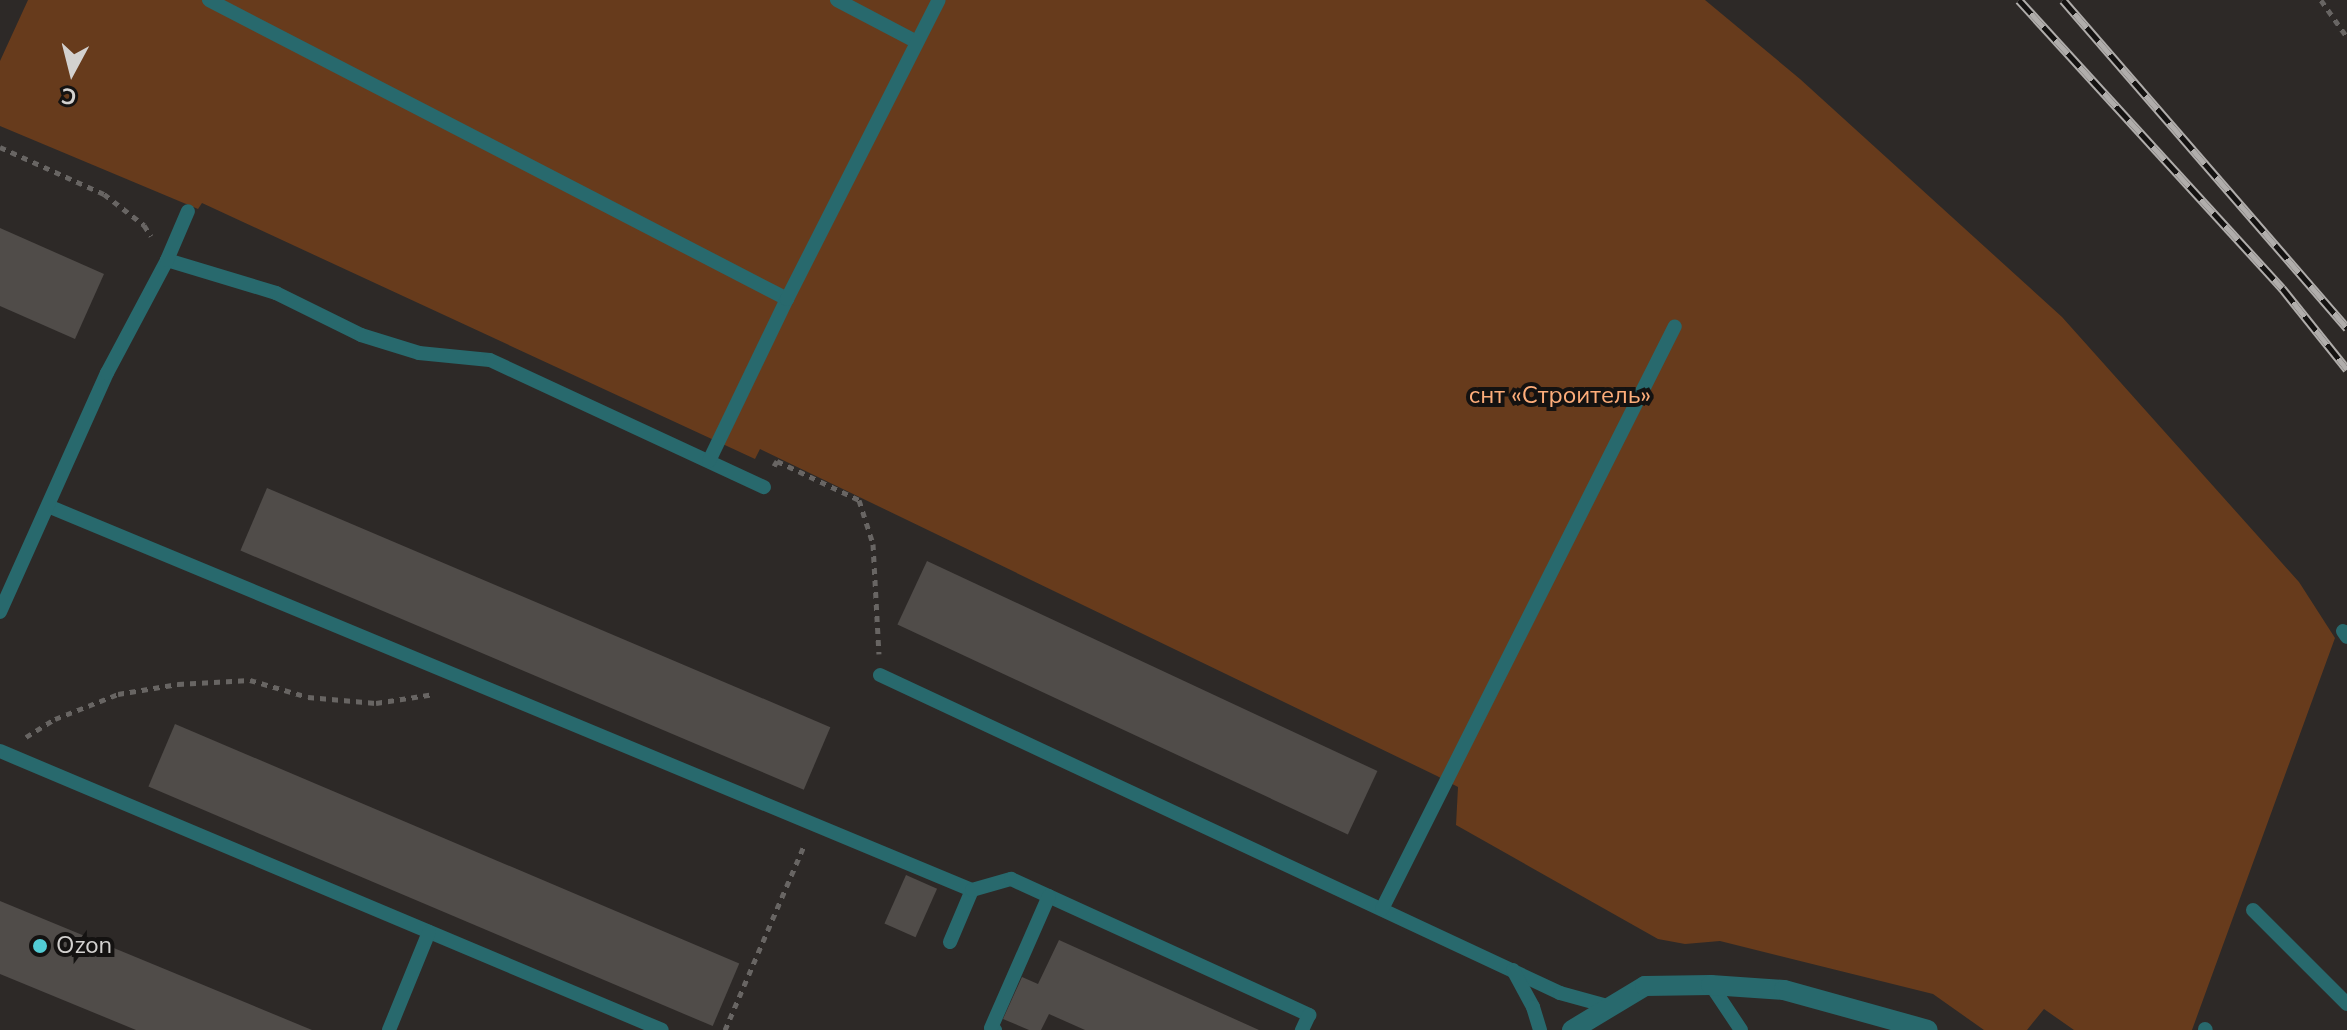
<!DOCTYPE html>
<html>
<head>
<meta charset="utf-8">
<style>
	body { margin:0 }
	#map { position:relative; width:2347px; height:1030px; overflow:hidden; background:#2d2927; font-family:"Nunito Sans",sans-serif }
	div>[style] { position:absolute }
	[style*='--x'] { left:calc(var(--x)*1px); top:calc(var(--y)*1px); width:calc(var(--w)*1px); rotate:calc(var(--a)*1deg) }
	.green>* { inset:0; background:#673b1c }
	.building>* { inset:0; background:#504c49; transform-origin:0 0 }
	.path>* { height:5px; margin-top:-2.5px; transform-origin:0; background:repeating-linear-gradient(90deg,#686563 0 6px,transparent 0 12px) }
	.lane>* { height:14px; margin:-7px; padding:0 7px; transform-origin:7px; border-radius:7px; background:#28696d }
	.street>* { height:20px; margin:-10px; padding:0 10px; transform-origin:10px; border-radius:10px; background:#28696d }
	.rail>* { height:9px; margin-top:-4.5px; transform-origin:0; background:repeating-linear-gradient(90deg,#141211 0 18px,#b0adab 0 36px); box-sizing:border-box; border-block:2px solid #b0adab }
	.dots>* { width:22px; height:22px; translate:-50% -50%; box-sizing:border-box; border:4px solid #141211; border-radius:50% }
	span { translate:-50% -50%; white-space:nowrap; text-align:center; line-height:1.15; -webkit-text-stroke:8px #141211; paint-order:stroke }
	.park-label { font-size:24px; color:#fdad7a }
	.poi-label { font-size:24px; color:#d3d1cf }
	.left { translate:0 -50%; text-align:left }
	.north { position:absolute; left:32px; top:32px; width:80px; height:80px; -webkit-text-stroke:6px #141211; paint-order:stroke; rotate:187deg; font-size:22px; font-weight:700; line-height:32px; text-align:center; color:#d3d1cf }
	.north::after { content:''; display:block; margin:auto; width:28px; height:36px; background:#d3d1cf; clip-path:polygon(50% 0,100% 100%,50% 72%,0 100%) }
</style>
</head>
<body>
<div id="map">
	<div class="green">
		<i style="clip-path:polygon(28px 0,1705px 0,1800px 79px,2062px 317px,2299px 582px,2335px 638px,2192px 1030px,2074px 1030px,2044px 1009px,2027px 1030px,1984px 1030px,1933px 994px,1720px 941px,1685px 944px,1658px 939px,1456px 825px,1458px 787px,1437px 776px,760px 449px,755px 459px,202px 203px,198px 209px,0 126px,0 61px)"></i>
	</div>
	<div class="building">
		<i style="clip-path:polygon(0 228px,104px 274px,75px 339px,0 306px)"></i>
		<i style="left:267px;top:488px;width:612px;height:68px;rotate:23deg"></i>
		<i style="left:927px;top:561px;width:497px;height:70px;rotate:25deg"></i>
		<i style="left:175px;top:724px;width:613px;height:68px;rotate:23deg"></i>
		<i style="left:906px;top:875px;width:34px;height:53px;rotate:24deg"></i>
		<i style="clip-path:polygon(0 901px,312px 1030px,136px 1030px,0 974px)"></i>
		<i style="clip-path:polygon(1059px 940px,1259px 1030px,1085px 1030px,1049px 1014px,1041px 1030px,1029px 1030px,1003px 1019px,1022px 977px,1038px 984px)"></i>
	</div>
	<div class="path">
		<i style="--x:2321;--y:0;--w:45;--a:54.9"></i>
		<i style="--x:0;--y:147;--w:114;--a:24.3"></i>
		<i style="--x:104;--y:194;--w:51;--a:37.8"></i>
		<i style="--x:144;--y:225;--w:13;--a:58"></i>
		<i style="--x:774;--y:466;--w:6;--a:-59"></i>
		<i style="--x:777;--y:461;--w:91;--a:25.4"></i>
		<i style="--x:859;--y:500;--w:46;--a:72.3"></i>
		<i style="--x:873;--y:544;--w:110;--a:86.9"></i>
		<i style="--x:26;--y:737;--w:34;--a:-32"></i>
		<i style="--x:55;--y:719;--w:68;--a:-21.6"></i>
		<i style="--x:118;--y:694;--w:61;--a:-9.5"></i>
		<i style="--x:178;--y:684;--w:72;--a:-3.2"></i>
		<i style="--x:250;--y:680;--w:60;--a:16.3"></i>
		<i style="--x:308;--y:697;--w:68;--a:5"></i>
		<i style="--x:376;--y:703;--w:59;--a:-8.8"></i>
		<i style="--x:725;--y:1030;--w:200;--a:-66.8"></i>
	</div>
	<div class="lane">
		<i style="--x:209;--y:0;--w:651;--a:27.35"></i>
		<i style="--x:837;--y:0;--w:90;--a:27.7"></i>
		<i style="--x:167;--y:260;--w:114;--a:16.8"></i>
		<i style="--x:276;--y:293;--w:95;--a:26.3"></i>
		<i style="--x:361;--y:335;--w:61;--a:17.2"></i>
		<i style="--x:419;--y:353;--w:71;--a:5.6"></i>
		<i style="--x:490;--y:360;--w:302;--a:24.9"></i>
		<i style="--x:709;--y:461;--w:180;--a:-64.3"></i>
		<i style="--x:787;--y:299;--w:335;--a:-63.1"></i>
		<i style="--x:48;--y:506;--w:1001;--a:22.57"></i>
		<i style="--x:0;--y:612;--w:262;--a:-65.9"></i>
		<i style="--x:107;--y:373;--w:128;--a:-62"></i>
		<i style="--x:167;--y:260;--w:53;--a:-66.8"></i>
		<i style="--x:2343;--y:631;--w:7;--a:56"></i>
		<i style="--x:880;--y:675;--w:751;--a:25.06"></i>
		<i style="--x:1560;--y:993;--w:49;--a:15.5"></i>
		<i style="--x:0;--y:751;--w:718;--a:22.85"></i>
		<i style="--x:1382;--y:909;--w:652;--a:-63.32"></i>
		<i style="--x:2253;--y:910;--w:133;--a:45"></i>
		<i style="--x:950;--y:942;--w:56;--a:-67.1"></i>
		<i style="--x:972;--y:890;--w:41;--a:-15.8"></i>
		<i style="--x:1011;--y:879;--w:328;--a:24.5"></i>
		<i style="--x:1309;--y:1015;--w:17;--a:115"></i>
		<i style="--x:1513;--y:970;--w:42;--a:61.6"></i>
		<i style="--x:1533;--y:1007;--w:24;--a:73"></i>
		<i style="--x:1711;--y:985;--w:54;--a:56.3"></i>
		<i style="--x:2205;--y:1029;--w:1;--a:45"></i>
		<i style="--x:389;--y:1030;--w:106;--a:-67.8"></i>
		<i style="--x:995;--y:1030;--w:4;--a:-153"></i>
		<i style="--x:991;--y:1028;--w:144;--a:-66.3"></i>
	</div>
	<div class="street">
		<i style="--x:1572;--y:1030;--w:85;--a:-31.1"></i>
		<i style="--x:1645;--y:986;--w:66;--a:-0.9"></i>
		<i style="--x:1711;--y:985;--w:73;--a:3.9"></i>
		<i style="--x:1784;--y:990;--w:149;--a:15.5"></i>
	</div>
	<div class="rail">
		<i style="--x:2019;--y:0;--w:390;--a:47.6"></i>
		<i style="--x:2282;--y:288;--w:104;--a:51.3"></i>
		<i style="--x:2063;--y:0;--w:434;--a:49.1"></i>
	</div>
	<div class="dots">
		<i style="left:40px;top:946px;background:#52ccd5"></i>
	</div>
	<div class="park-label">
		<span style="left:1560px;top:396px">снт «Строитель»</span>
	</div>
	<div class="poi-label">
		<span class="left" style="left:56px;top:946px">Ozon</span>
	</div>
	<div class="north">С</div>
</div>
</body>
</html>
